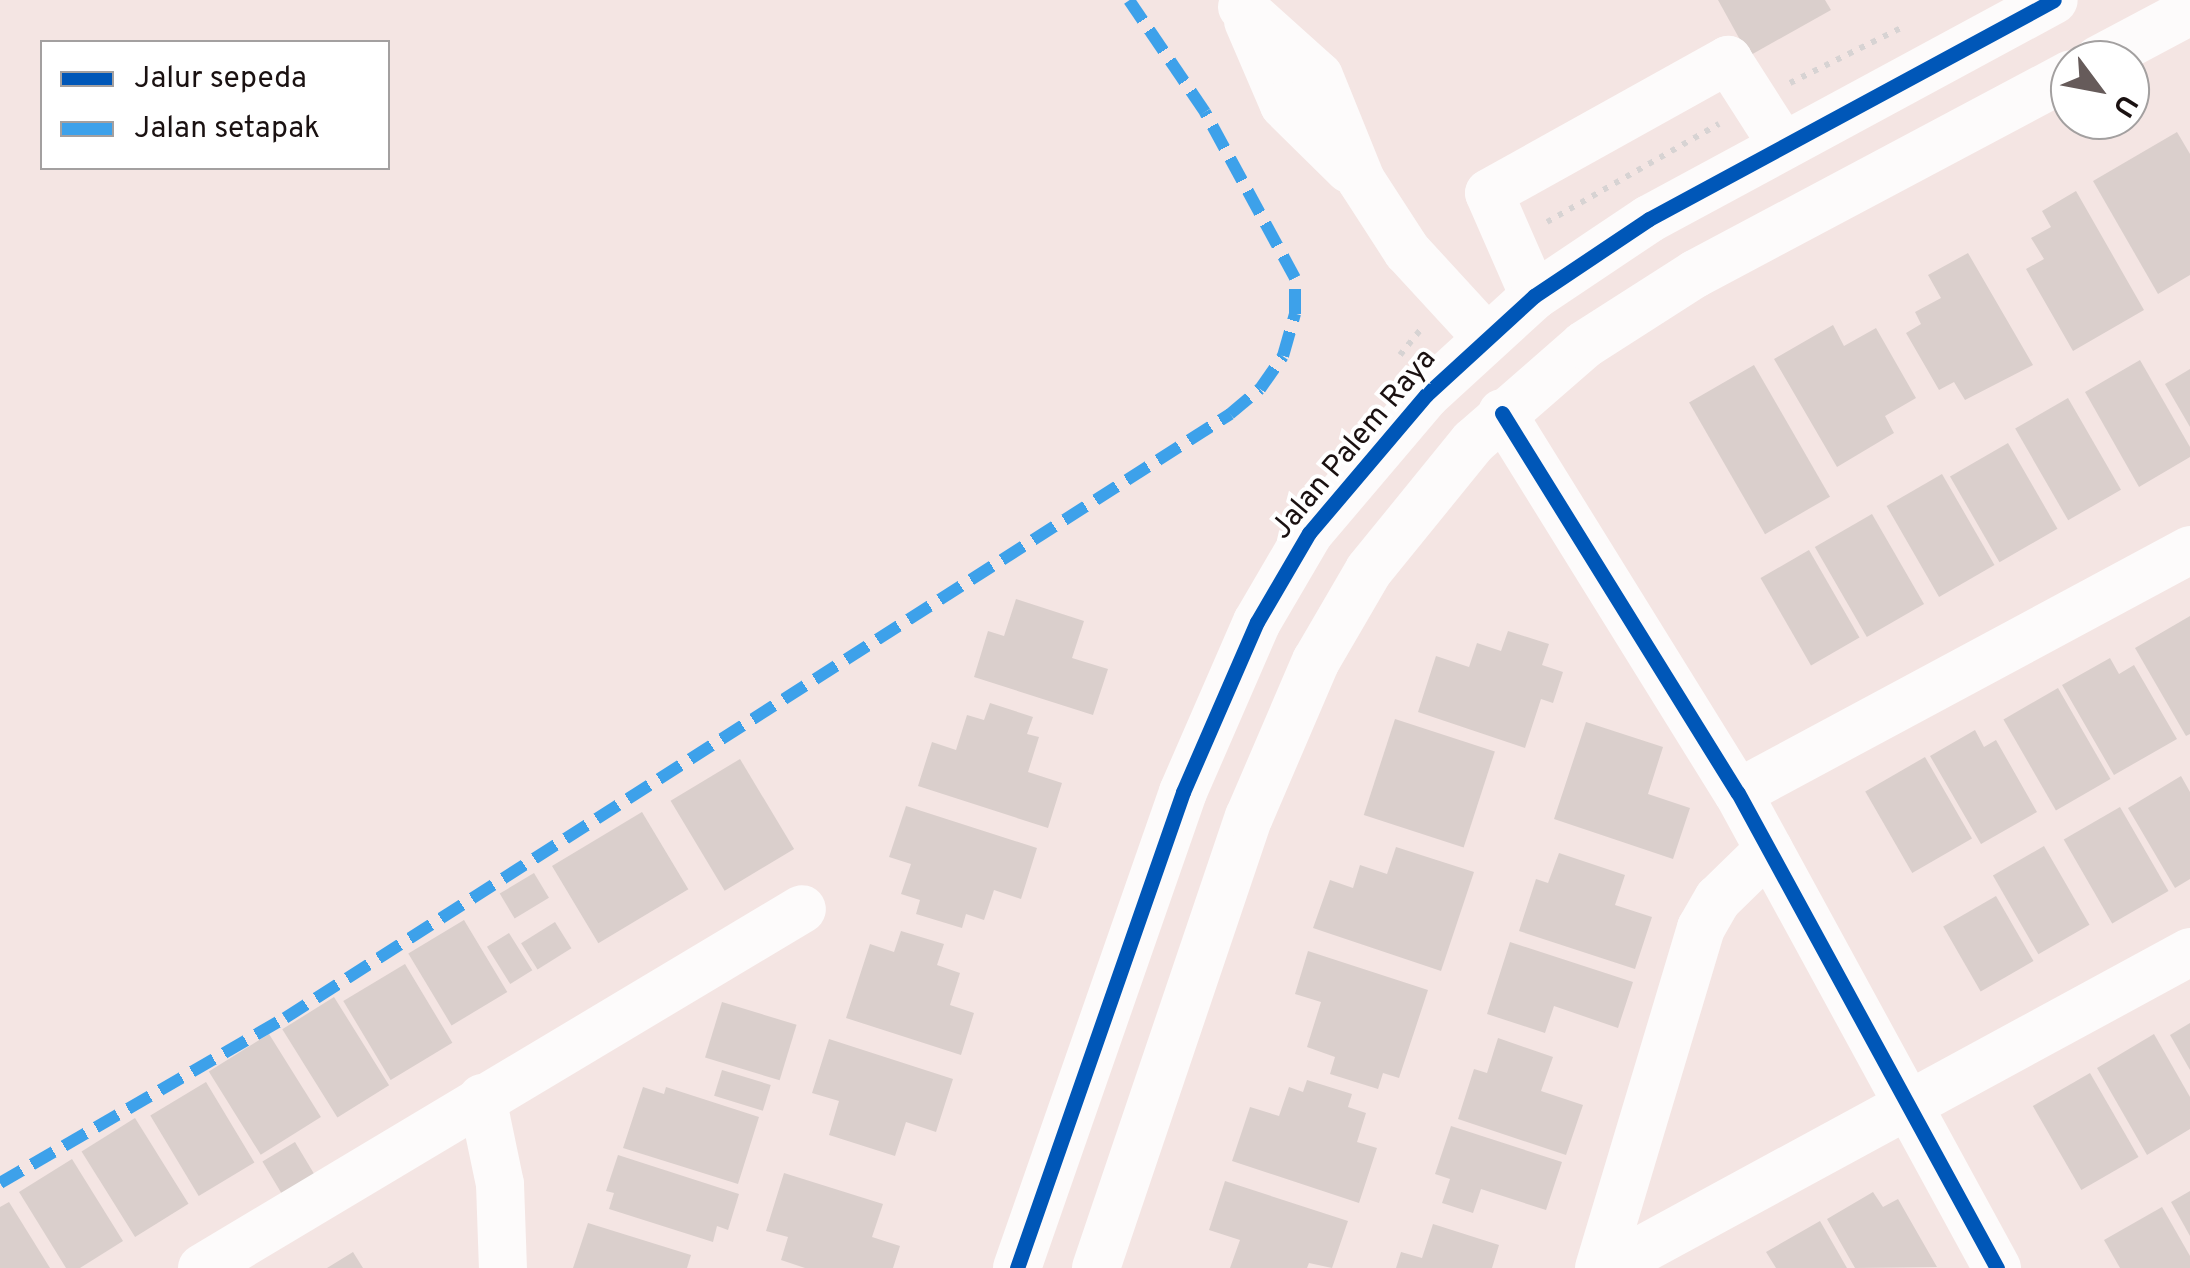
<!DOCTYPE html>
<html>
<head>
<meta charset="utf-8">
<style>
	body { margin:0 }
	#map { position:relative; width:2190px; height:1268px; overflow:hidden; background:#f4e5e3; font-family:Overpass,sans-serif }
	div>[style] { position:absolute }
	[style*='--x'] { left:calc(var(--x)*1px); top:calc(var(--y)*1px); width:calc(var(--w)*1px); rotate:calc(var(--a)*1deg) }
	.building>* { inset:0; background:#dacfcc; transform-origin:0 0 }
	.path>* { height:6px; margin-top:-3px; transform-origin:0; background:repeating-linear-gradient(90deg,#d7d3d3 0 5px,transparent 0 13px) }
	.minor>* { height:48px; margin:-24px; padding:0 24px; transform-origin:24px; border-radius:24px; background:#fdfbfb }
	.quiet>* { height:12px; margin-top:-6px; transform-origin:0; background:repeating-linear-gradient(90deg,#3da1ea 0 25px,transparent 0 37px) }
	.cycleway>* { height:15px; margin:-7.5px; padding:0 7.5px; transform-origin:7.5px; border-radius:7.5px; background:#0057b8 }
	span { translate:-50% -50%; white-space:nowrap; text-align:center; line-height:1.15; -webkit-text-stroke:8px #fff; paint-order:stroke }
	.street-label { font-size:30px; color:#1a1111 }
	.legend { position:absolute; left:40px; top:40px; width:350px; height:130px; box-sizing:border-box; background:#fff; border:2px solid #a3a0a0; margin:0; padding:12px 18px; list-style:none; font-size:30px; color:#1a1111 }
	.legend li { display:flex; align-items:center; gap:20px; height:50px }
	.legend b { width:50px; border:2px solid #a3a0a0 }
	.north { position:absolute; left:2050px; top:40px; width:100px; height:100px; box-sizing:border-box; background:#fff; border:2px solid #a3a0a0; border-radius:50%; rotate:122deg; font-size:28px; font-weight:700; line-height:40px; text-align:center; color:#1a1111 }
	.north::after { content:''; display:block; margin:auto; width:35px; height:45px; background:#665b5a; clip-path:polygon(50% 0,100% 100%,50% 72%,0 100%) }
</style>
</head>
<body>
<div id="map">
	<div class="building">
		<i style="clip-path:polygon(1718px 0,1825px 0,1831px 10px,1749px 56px)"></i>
		<i style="clip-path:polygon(2177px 132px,2190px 154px,2190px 275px,2158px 294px,2093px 181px)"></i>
		<i style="clip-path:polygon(2076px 191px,2144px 310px,2073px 351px,2026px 269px,2044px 259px,2031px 238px,2051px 227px,2042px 211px)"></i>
		<i style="clip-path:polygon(1968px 253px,2033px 365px,1965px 400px,1954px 382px,1939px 390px,1906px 333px,1921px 324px,1915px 312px,1941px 298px,1928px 275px)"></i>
		<i style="clip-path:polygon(1833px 325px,1844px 346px,1876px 328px,1916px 398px,1885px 416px,1894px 433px,1837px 467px,1774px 359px)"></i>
		<i style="clip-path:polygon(2140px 360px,2190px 447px,2190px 457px,2139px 487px,2085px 392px)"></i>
		<i style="left:1754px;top:365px;width:152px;height:75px;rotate:60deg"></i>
		<i style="clip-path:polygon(2190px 369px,2190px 427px,2165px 384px)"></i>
		<i style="left:2068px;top:398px;width:106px;height:61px;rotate:60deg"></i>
		<i style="left:2008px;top:443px;width:99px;height:67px;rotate:60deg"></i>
		<i style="left:1942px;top:474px;width:105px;height:64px;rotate:60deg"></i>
		<i style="left:1872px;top:514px;width:104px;height:66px;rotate:60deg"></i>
		<i style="left:1809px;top:550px;width:101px;height:56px;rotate:60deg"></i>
		<i style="clip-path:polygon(1016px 599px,1084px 621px,1072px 658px,1108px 669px,1093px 715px,974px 677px,988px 631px,1004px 636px)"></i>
		<i style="clip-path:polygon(2190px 616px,2190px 734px,2186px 736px,2135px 648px)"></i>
		<i style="clip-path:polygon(1508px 631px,1549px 644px,1542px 665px,1563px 672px,1553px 703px,1541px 699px,1525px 748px,1418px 712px,1436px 656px,1469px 667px,1477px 643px,1501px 651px)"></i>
		<i style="clip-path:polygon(2110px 658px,2119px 674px,2134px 665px,2177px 739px,2114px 775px,2062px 685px)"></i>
		<i style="left:2058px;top:688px;width:105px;height:63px;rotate:60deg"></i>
		<i style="clip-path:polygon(990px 703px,1033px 717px,1027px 734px,1039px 737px,1028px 772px,1062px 783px,1048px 828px,918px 786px,932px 742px,956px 750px,967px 715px,984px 720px)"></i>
		<i style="left:1395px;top:719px;width:105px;height:101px;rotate:18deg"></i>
		<i style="clip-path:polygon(1586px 722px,1663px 747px,1648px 794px,1690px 808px,1673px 859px,1554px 819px)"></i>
		<i style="clip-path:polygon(1975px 730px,1984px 747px,1996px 740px,2037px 812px,1981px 844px,1930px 756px)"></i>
		<i style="left:1925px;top:757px;width:94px;height:69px;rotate:60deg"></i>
		<i style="left:740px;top:759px;width:105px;height:81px;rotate:59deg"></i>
		<i style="clip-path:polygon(2181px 776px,2190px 792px,2190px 879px,2175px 888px,2128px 808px)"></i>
		<i style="clip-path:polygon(906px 806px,1037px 848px,1021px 899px,994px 890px,984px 920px,966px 914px,962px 928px,916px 914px,920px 900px,901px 894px,911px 864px,889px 857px)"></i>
		<i style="left:2120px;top:807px;width:97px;height:65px;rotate:60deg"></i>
		<i style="left:642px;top:812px;width:90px;height:105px;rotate:59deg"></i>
		<i style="left:2044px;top:846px;width:91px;height:59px;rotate:60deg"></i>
		<i style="clip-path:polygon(1396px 847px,1474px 872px,1441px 971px,1313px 928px,1330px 880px,1353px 888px,1360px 865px,1387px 874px)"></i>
		<i style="clip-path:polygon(1559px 853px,1625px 875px,1615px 905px,1652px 917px,1635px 969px,1519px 931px,1536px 879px,1548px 883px)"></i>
		<i style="left:534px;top:873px;width:29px;height:40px;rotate:59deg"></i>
		<i style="left:1996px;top:896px;width:75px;height:61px;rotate:60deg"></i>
		<i style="left:464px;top:920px;width:84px;height:65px;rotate:59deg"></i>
		<i style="left:555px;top:922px;width:31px;height:40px;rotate:58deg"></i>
		<i style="clip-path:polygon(901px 931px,944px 944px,937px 965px,960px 973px,950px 1005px,974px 1013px,961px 1055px,846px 1018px,870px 944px,894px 952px)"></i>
		<i style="left:509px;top:933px;width:44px;height:26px;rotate:58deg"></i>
		<i style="clip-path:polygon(1510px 942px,1633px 982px,1618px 1028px,1554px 1006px,1545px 1033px,1487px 1014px)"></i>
		<i style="clip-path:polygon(1308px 951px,1428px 990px,1399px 1078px,1383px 1073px,1378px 1089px,1330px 1074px,1335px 1057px,1307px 1047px,1321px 1002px,1295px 994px)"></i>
		<i style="left:405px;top:964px;width:92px;height:72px;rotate:59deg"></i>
		<i style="left:334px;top:997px;width:104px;height:61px;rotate:58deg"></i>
		<i style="left:722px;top:1002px;width:78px;height:58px;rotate:17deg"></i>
		<i style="clip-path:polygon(2190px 1023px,2190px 1070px,2170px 1035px)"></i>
		<i style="left:269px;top:1034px;width:98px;height:71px;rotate:58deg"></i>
		<i style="clip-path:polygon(2154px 1034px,2190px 1097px,2190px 1129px,2147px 1155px,2097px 1068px)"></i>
		<i style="clip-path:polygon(1498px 1038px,1553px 1057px,1541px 1091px,1583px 1105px,1566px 1155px,1458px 1119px,1474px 1069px,1487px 1073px)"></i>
		<i style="clip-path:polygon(829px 1039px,953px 1079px,936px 1132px,906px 1122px,895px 1156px,829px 1135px,839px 1101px,812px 1093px)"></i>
		<i style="left:722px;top:1070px;width:51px;height:27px;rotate:17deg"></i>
		<i style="left:2090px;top:1073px;width:97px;height:66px;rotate:60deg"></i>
		<i style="clip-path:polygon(1307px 1080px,1352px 1094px,1348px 1107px,1366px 1113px,1357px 1142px,1377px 1148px,1359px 1203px,1232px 1161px,1250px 1107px,1279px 1116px,1289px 1087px,1303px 1092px)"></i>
		<i style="left:206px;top:1082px;width:94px;height:65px;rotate:59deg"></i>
		<i style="clip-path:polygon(643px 1087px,664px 1094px,666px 1087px,759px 1117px,738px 1184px,623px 1148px)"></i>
		<i style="left:135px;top:1118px;width:101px;height:63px;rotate:58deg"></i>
		<i style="clip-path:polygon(1451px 1126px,1562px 1162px,1546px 1210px,1481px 1189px,1473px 1213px,1442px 1203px,1450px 1179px,1435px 1174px)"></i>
		<i style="left:295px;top:1142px;width:39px;height:38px;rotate:59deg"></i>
		<i style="clip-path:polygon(618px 1155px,739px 1194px,728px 1230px,717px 1226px,713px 1242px,609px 1209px,614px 1193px,606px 1191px)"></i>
		<i style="clip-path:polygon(72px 1159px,123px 1241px,80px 1268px,66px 1268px,19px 1192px)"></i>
		<i style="clip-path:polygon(784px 1173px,883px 1204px,872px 1237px,900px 1246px,893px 1268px,805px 1268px,781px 1260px,788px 1237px,766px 1231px)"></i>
		<i style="clip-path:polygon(1225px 1181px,1348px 1221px,1332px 1268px,1309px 1263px,1307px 1268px,1230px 1268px,1240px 1240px,1209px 1230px)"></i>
		<i style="clip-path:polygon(2190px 1191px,2190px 1236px,2171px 1202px)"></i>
		<i style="clip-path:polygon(1873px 1192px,1883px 1207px,1898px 1199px,1937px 1267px,1855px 1268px,1827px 1219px)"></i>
		<i style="clip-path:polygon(9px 1202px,50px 1268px,0 1268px,0 1207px)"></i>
		<i style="clip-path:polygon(2162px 1207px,2190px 1256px,2190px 1268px,2120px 1268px,2104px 1240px)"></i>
		<i style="clip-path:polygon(1820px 1221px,1847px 1268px,1776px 1268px,1766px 1252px)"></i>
		<i style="clip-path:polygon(588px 1223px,691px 1255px,687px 1268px,573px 1268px)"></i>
		<i style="clip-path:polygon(1433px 1224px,1499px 1245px,1492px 1268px,1396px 1268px,1401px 1252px,1422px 1258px)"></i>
		<i style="clip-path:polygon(353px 1252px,363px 1268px,327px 1268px)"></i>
	</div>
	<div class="path">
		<i style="--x:1790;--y:83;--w:128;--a:-26.4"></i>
		<i style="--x:1547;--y:222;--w:198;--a:-29.7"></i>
		<i style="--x:1400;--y:355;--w:32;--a:-51"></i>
	</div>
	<div class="minor">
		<i style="--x:1242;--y:7;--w:103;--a:41.9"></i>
		<i style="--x:1319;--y:76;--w:112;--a:68"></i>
		<i style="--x:1361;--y:180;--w:85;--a:57.1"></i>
		<i style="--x:1407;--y:251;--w:117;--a:47.4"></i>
		<i style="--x:1248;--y:21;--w:91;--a:66.8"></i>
		<i style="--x:1284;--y:105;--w:91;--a:44.6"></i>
		<i style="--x:2098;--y:60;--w:104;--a:-28"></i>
		<i style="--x:1534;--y:296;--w:112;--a:-113.6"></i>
		<i style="--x:1489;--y:193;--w:274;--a:-29.1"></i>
		<i style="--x:1728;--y:60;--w:102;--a:57.4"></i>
		<i style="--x:1502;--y:413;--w:447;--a:58.2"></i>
		<i style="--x:1738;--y:793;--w:541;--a:61.4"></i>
		<i style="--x:1738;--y:793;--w:513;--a:-28.26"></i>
		<i style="--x:482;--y:1098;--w:88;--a:78.2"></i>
		<i style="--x:500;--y:1184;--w:84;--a:88"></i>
		<i style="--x:202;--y:1268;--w:699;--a:-30.89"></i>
		<i style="--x:1017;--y:1268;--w:504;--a:-70.77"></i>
		<i style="--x:1183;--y:792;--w:185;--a:-66.5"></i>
		<i style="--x:1257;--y:622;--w:103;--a:-59.7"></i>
		<i style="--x:1309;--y:533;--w:181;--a:-49.7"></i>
		<i style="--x:1426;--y:395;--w:147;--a:-42.5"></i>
		<i style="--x:1534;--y:296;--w:138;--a:-33.8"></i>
		<i style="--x:1649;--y:219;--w:460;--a:-28.4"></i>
		<i style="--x:1096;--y:1268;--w:476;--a:-71.3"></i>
		<i style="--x:1249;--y:817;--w:170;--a:-66.8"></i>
		<i style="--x:1316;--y:661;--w:105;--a:-59.8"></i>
		<i style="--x:1369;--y:570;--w:165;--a:-50.9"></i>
		<i style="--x:1473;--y:442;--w:147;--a:-41.1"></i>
		<i style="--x:1584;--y:345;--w:132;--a:-32.6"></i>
		<i style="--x:1695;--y:274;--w:425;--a:-28"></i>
		<i style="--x:1599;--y:1268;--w:355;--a:-73.3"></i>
		<i style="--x:1701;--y:928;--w:34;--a:-60"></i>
		<i style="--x:1718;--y:899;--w:71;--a:-44.4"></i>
		<i style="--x:1608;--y:1268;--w:662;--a:-28.5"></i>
	</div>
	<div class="quiet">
		<i style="--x:0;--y:1183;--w:329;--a:-30.1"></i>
		<i style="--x:285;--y:1018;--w:1122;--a:-32.58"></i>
		<i style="--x:1230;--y:414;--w:39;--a:-40"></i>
		<i style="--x:1260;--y:389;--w:40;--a:-55.1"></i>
		<i style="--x:1283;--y:356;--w:44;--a:-74.1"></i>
		<i style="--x:1295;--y:314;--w:36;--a:-90"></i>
		<i style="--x:1295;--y:278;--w:189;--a:-118.5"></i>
		<i style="--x:1205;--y:112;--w:135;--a:-124.2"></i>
	</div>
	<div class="cycleway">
		<i style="--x:1502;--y:413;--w:447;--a:58.2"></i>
		<i style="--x:1738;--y:793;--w:541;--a:61.4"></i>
		<i style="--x:1017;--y:1268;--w:504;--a:-70.77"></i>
		<i style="--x:1183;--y:792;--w:185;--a:-66.5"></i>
		<i style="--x:1257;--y:622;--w:103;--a:-59.7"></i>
		<i style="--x:1309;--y:533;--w:181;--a:-49.7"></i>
		<i style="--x:1426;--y:395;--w:147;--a:-42.5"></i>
		<i style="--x:1534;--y:296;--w:138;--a:-33.8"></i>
		<i style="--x:1649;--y:219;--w:460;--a:-28.4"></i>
	</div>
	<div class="street-label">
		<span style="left:1355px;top:445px;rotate:-50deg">Jalan Palem Raya</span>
	</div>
	<ul class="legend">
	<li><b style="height:12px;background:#0057b8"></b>Jalur sepeda</li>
	<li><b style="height:12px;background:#3da1ea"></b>Jalan setapak</li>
	</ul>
	<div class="north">U</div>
</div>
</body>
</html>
